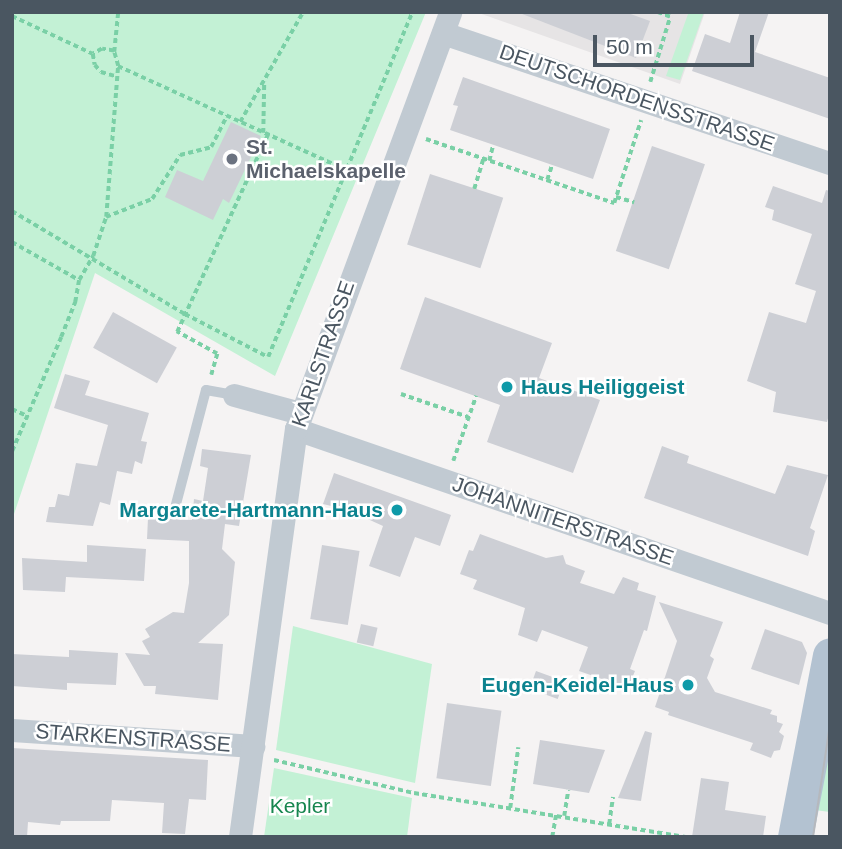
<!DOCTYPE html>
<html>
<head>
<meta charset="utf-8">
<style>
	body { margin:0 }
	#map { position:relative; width:842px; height:849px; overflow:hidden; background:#f5f3f3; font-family:Arial,sans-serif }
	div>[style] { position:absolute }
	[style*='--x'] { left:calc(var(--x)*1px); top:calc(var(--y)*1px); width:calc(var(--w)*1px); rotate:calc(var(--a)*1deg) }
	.education>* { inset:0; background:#e6e4e5 }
	.green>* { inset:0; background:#c3f1d5 }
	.building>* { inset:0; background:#cdcfd5; transform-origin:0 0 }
	.path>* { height:3.5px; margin-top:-1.75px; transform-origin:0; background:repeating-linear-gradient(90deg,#7ad0a6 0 5px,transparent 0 8.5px) }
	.lane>* { height:10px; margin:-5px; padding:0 5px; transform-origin:5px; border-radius:5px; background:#c1cad2 }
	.street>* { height:23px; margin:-11.5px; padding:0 11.5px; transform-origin:11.5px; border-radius:11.5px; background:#c1cad2 }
	.primary>* { height:35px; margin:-17.5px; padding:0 17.5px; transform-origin:17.5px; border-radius:17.5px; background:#b3c2d1 }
	.tram>* { height:2px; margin:-1px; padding:0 1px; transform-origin:1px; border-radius:1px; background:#b5b8bd }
	.dots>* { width:19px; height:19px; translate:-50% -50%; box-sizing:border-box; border:4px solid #fff; border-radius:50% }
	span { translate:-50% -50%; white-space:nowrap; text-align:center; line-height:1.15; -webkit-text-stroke:5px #fff; paint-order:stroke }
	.street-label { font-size:21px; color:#4a5661 }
	.worship-label { font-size:21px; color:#5b616d; font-weight:700 }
	.left { translate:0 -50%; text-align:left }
	.culture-label { font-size:21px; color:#0d838f; font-weight:700 }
	.right { translate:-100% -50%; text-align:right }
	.park-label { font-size:21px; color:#17864f }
	.frame { position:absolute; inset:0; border:14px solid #4a5661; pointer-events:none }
	.scale { position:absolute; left:593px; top:35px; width:161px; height:32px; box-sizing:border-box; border:4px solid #4a5661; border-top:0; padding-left:9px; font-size:21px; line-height:24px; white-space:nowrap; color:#4a5661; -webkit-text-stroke:5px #fff; paint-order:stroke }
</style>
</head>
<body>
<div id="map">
	<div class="education">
		<i style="clip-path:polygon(476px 12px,705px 12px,680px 84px)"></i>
	</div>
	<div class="green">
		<i style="clip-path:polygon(12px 12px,426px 12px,275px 376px,95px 273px,12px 520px)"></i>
		<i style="clip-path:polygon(686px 12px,704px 12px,680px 80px,666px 76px,688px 14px)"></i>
		<i style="clip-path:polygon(293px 626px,432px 664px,415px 783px,276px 750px)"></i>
		<i style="clip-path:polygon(830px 692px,830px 812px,807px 809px)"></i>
		<i style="clip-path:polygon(274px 768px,412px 798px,407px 837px,264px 837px)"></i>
	</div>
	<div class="building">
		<i style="clip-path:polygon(517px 12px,625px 12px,650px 21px,636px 58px)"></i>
		<i style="clip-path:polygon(740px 12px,769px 12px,755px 52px,830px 78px,830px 119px,692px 71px,705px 34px,730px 43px)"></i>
		<i style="clip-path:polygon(463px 77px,610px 129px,593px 179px,450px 130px,458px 106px,453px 105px)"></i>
		<i style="clip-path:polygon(231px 122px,261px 136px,229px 203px,223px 199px,213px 220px,165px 197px,177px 170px,203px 181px)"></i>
		<i style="left:652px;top:146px;width:56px;height:111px;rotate:19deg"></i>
		<i style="left:430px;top:174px;width:77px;height:74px;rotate:18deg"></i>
		<i style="clip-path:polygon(773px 186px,822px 203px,826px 190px,830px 191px,830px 411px,827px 422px,773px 412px,776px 392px,747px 381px,769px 312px,806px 323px,816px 291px,795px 284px,812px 234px,772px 220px,774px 210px,765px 207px)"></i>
		<i style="clip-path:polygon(425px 297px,552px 343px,539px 378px,600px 400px,573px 473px,487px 442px,500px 405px,400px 369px)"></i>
		<i style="left:113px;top:312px;width:73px;height:41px;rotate:29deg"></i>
		<i style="clip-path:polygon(65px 374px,90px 381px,85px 395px,149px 413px,141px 441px,147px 442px,142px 464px,135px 461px,132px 474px,117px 471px,110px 505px,100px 502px,93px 526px,46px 522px,49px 507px,55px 507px,58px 494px,69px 496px,76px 463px,97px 466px,108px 425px,54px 408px)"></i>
		<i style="clip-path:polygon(662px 446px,689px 456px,687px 463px,775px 494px,787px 465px,828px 475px,810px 528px,815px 531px,808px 556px,644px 498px)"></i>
		<i style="clip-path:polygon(202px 449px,251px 455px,239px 526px,225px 524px,222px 549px,235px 562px,229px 615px,198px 643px,223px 644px,218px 700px,155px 694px,156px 686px,144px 686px,125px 653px,150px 655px,142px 641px,150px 637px,145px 629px,173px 612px,184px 613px,189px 583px,189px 541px,147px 539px,148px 518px,192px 520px,194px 499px,203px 501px,208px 468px,200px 466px)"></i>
		<i style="clip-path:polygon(334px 473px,451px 515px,440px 546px,415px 537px,400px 577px,369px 566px,383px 526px,348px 510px,323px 504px)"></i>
		<i style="clip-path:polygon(480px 534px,546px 558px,563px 555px,566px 564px,585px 571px,580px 583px,614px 594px,623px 577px,639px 583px,637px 590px,656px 596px,647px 631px,644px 630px,630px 669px,635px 671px,628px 688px,579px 671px,588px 647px,542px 630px,537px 642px,518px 635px,525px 608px,473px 589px,477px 580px,460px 574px,469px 550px,473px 551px)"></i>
		<i style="clip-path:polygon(87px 545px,146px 549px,144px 581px,66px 577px,65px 592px,23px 590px,22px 558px,87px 562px)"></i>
		<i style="left:322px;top:545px;width:38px;height:75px;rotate:9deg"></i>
		<i style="clip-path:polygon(659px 602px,723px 622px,710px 656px,714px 659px,707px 678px,715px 692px,772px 710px,770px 714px,777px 716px,777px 722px,783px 724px,779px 732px,784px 736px,780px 750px,774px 751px,771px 758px,750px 750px,753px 743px,668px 715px,669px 712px,655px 707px,677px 641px)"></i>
		<i style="left:361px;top:624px;width:17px;height:19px;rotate:13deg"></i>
		<i style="clip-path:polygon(765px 629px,802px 642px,807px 653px,799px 685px,751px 669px)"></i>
		<i style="clip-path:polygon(69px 650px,118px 653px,116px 685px,67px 683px,67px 690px,12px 686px,12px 654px,69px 657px)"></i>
		<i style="left:536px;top:671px;width:30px;height:19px;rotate:20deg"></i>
		<i style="left:447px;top:703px;width:55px;height:76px;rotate:8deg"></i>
		<i style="clip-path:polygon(645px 731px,652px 733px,641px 801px,618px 798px)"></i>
		<i style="clip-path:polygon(540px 740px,605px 750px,589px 793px,533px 784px)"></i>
		<i style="clip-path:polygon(12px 748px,208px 760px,206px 800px,189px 799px,185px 834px,162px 833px,164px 803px,112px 800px,110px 821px,61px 821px,60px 825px,28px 822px,27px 837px,12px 837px)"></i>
		<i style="clip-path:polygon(701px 778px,729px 782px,725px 810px,766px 816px,763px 837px,692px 837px)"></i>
	</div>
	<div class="path">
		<i style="--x:12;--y:16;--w:89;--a:25.1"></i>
		<i style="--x:114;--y:51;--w:12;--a:-171"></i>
		<i style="--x:102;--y:49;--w:10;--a:151"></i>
		<i style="--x:93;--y:54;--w:11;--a:80"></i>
		<i style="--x:95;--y:65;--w:9;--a:49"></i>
		<i style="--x:101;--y:72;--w:15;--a:16"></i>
		<i style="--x:118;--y:66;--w:273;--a:24.5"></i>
		<i style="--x:650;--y:82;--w:68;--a:-72.9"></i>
		<i style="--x:670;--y:17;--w:15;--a:-160"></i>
		<i style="--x:240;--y:122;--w:127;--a:-60.2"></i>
		<i style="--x:263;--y:133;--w:51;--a:-88.9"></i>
		<i style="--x:426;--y:139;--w:199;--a:18.8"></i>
		<i style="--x:614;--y:203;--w:87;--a:-72"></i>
		<i style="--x:489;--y:161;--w:16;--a:-76"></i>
		<i style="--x:547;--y:180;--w:16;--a:-72"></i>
		<i style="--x:474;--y:189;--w:31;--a:-73"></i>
		<i style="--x:616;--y:197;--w:19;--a:16"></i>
		<i style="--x:12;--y:211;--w:201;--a:30.8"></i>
		<i style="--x:185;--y:314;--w:93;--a:27.4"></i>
		<i style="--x:268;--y:357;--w:374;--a:-67.3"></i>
		<i style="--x:106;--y:217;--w:49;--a:-21.4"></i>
		<i style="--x:152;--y:199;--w:52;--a:-57.5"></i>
		<i style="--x:180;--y:155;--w:32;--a:-14"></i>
		<i style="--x:211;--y:147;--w:35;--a:-63"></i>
		<i style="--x:12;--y:242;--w:77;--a:29.6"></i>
		<i style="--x:211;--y:375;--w:22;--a:-74"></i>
		<i style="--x:217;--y:354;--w:46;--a:-151.2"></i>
		<i style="--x:177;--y:332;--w:218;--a:-65.3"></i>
		<i style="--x:401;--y:394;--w:71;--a:18.9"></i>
		<i style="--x:12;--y:409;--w:17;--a:25"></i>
		<i style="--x:12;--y:451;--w:124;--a:-66.7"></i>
		<i style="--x:61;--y:337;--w:38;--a:-68"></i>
		<i style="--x:75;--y:302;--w:22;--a:-80"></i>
		<i style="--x:79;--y:280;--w:28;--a:-60"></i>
		<i style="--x:93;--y:256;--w:41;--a:-71.6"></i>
		<i style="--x:106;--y:217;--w:151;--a:-85.5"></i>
		<i style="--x:118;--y:66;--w:15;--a:-106"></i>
		<i style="--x:114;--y:52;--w:40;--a:-84.3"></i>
		<i style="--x:453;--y:461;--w:69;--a:-70.5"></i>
		<i style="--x:274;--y:760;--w:144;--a:13.3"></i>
		<i style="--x:414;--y:793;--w:275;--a:9.2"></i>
		<i style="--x:510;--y:808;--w:61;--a:-82.4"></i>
		<i style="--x:564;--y:816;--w:26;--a:-81"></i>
		<i style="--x:609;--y:824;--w:27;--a:-82"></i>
		<i style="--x:552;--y:837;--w:23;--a:-80"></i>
	</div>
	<div class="lane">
		<i style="--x:175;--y:508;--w:122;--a:-75.3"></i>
		<i style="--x:206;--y:390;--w:28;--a:10"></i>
	</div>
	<div class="street">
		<i style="--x:443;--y:33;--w:408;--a:18.6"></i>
		<i style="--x:234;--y:395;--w:68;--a:15.3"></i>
		<i style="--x:296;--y:429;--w:565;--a:19.01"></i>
		<i style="--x:12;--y:730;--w:242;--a:3.8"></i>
		<i style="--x:240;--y:837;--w:412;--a:-82.2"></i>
		<i style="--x:296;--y:429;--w:445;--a:-69.7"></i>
	</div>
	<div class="primary">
		<i style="--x:795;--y:837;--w:185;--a:-79.1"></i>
	</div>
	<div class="tram">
		<i style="--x:813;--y:837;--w:113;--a:-81.4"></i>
	</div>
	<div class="dots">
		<i style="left:232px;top:159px;background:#6b7280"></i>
		<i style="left:507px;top:387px;background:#0f9aa8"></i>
		<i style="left:397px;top:510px;background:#0f9aa8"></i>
		<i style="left:688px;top:685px;background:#0f9aa8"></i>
	</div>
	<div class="street-label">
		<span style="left:637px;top:98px;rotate:19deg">DEUTSCHORDENSSTRASSE</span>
		<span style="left:323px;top:354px;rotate:-71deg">KARLSTRASSE</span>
		<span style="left:563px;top:521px;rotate:19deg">JOHANNITERSTRASSE</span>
		<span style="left:133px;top:738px;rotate:4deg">STARKENSTRASSE</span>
	</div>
	<div class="worship-label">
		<span class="left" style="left:246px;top:159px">St.<br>Michaelskapelle</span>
	</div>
	<div class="culture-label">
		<span class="left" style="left:521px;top:387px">Haus Heiliggeist</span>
		<span class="right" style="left:383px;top:510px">Margarete-Hartmann-Haus</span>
		<span class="right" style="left:674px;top:685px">Eugen-Keidel-Haus</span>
	</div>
	<div class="park-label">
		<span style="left:300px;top:806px">Kepler</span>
	</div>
	<div class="frame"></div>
	<div class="scale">50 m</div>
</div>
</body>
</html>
